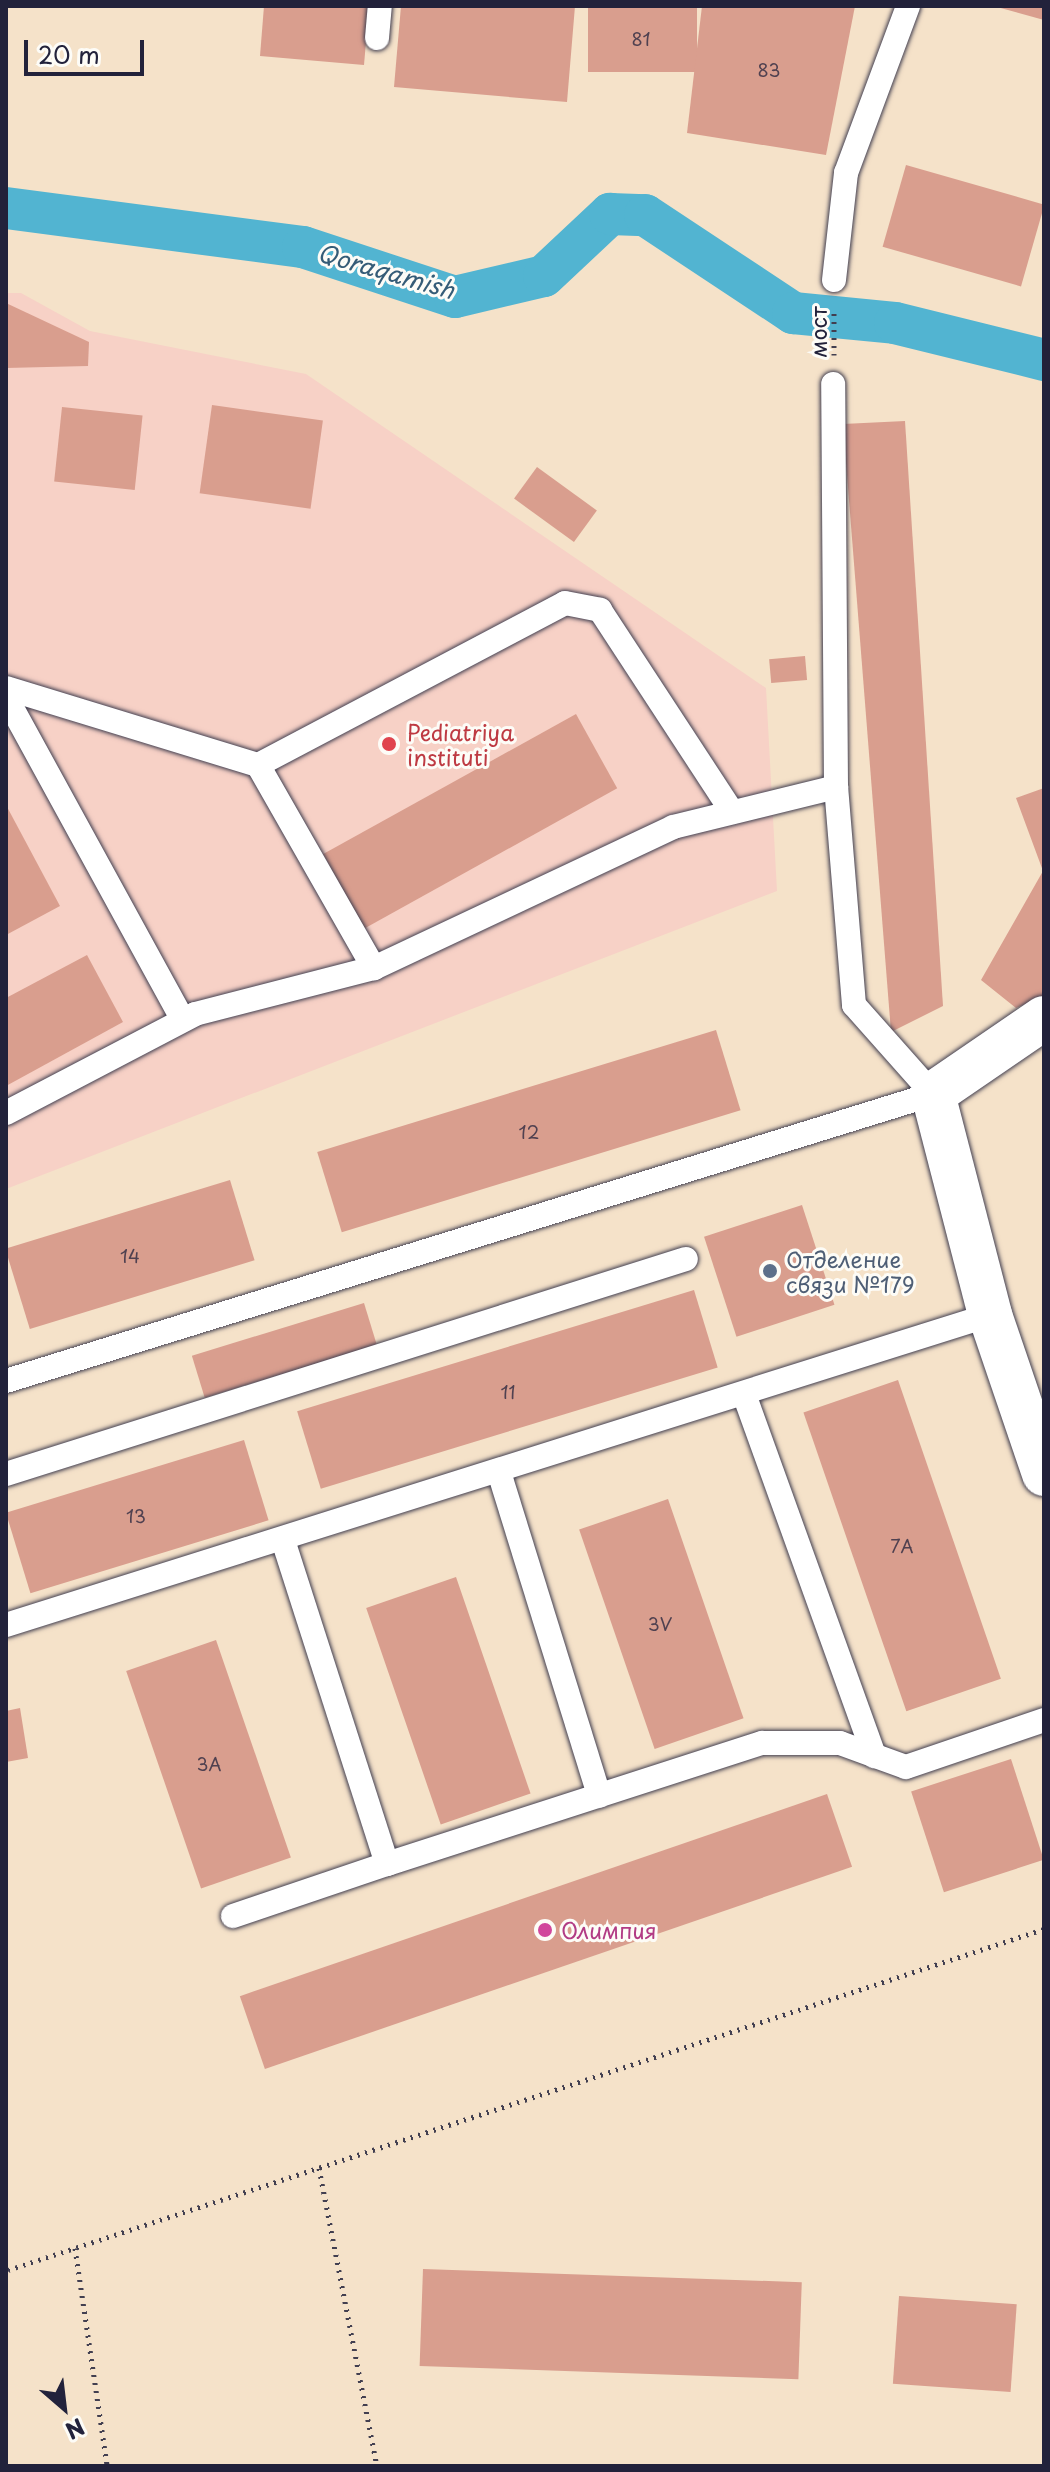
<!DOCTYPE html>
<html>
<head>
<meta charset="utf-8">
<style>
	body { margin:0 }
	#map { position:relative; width:1050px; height:2472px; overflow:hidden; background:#f5e2c9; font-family:"Playpen Sans",sans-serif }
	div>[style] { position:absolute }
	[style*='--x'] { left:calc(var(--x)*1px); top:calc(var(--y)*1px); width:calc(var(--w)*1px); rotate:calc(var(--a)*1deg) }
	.built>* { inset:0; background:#f7d1c6 }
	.canal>* { height:42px; margin:-21px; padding:0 21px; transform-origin:21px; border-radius:21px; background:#52b4d1 }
	.building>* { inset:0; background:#d99e8e; transform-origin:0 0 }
	.path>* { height:5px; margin-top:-2.5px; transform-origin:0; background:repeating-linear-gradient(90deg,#423f50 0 2px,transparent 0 8px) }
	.roads { filter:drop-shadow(0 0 2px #423f50) drop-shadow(0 0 2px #423f50) }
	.lane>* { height:24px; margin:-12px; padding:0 12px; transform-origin:12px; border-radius:12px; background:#fff }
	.street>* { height:44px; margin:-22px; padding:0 22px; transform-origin:22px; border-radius:22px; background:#fff }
	.dots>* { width:22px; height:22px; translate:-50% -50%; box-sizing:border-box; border:4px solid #fdfcf7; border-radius:50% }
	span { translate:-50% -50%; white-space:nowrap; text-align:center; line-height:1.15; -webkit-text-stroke:6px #fdfcf7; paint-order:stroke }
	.number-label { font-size:18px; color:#504150 }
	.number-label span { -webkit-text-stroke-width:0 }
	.street-label { font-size:22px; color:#22223b }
	.health-label { font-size:22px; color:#be3a42 }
	.left { translate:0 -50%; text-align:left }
	.service-label { font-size:22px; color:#4e5e75 }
	.hotel-label { font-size:22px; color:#b23c85 }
	.water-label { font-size:24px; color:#355c77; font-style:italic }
	.frame { position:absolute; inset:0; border:8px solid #22223b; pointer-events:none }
	.north { position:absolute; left:24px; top:2368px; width:80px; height:80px; -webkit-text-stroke:6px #fdfcf7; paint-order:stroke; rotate:152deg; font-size:22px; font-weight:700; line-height:32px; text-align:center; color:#22223b }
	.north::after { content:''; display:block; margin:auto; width:28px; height:36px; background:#22223b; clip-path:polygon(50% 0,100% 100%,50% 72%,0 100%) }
	.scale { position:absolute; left:24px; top:40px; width:120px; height:36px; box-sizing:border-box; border:4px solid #22223b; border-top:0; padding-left:10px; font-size:24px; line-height:28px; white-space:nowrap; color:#22223b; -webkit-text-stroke:6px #fdfcf7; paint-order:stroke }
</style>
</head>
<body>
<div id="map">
	<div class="built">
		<i style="clip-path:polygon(6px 293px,21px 293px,90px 331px,306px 374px,766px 688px,777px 891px,6px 1189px)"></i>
	</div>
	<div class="canal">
		<i style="--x:6;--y:208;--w:300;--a:7.5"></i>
		<i style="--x:303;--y:247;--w:160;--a:18.2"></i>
		<i style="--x:455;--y:297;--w:91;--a:-13.3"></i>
		<i style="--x:544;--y:276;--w:91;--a:-43.2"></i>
		<i style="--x:610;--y:214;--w:35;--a:2"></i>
		<i style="--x:645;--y:215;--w:178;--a:33.5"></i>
		<i style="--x:793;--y:313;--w:102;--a:5.6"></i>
		<i style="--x:895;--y:323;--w:154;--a:13.9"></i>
	</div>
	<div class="building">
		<i style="clip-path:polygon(264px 6px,369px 6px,364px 65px,260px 56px)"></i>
		<i style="clip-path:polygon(401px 6px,575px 6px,567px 102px,394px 87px)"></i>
		<i style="left:588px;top:6px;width:109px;height:66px"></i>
		<i style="clip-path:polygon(702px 6px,855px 6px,826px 155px,687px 133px)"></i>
		<i style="clip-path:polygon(997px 6px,1044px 6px,1044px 20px,997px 7px)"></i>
		<i style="left:906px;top:165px;width:144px;height:85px;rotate:16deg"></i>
		<i style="clip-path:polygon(6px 303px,89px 342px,88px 366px,6px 368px)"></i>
		<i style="left:212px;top:405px;width:112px;height:89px;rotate:8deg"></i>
		<i style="left:62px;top:407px;width:81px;height:75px;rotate:6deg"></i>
		<i style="clip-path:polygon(905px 421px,943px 1006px,891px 1032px,843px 424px)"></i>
		<i style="left:537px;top:467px;width:74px;height:39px;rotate:36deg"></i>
		<i style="left:805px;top:656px;width:24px;height:36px;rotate:85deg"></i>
		<i style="left:576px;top:714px;width:85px;height:289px;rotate:61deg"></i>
		<i style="clip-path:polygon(1044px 788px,1044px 996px,1016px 1008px,981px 980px,1043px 871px,1016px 798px)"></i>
		<i style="clip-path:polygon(6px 805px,60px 906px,6px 935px)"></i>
		<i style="clip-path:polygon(87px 955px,123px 1022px,6px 1086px,6px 998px)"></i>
		<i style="left:716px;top:1030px;width:84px;height:417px;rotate:73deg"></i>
		<i style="left:230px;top:1180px;width:84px;height:235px;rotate:73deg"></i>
		<i style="left:802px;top:1205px;width:105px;height:103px;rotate:72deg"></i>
		<i style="left:694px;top:1290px;width:81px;height:415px;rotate:73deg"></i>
		<i style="left:364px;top:1303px;width:44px;height:180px;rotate:73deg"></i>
		<i style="left:898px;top:1380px;width:316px;height:100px;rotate:71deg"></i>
		<i style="left:244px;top:1440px;width:84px;height:249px;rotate:73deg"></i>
		<i style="left:668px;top:1499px;width:232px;height:94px;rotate:71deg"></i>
		<i style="left:456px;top:1577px;width:229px;height:95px;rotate:71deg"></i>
		<i style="left:216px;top:1640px;width:230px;height:95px;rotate:71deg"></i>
		<i style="clip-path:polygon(20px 1708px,28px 1758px,6px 1762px,6px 1711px)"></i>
		<i style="left:1011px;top:1759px;width:106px;height:105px;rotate:72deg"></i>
		<i style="left:827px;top:1794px;width:77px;height:621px;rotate:71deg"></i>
		<i style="left:423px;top:2269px;width:379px;height:97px;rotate:2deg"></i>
		<i style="left:899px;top:2296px;width:118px;height:88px;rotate:4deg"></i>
	</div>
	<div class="path">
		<i style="--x:834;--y:355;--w:46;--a:-90"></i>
		<i style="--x:319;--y:2168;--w:304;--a:79"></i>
		<i style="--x:75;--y:2248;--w:220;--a:81.6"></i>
		<i style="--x:8;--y:2270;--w:1091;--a:-18.22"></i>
	</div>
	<div class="roads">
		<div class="lane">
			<i style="--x:377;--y:38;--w:32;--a:-85"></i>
			<i style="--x:834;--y:280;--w:108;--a:-83.6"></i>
			<i style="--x:846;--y:173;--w:178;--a:-69.6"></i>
			<i style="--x:6;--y:688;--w:264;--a:17"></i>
			<i style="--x:258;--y:765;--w:347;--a:-27.8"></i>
			<i style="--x:565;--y:603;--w:36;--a:11"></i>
			<i style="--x:600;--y:610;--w:241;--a:56.8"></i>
			<i style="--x:6;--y:697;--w:368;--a:61.3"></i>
			<i style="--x:258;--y:765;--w:234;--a:60.3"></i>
			<i style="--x:6;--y:1113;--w:213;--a:-27.6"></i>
			<i style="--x:195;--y:1014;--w:185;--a:-14.4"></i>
			<i style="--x:374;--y:968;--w:331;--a:-25.2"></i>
			<i style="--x:673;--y:827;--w:168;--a:-13.8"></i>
			<i style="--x:6;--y:1381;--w:970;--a:-17.2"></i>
			<i style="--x:933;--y:1094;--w:119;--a:-131.6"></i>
			<i style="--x:854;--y:1005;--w:219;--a:-94.7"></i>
			<i style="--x:836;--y:787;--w:403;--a:-90.4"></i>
			<i style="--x:744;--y:1394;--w:385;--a:70.2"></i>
			<i style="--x:499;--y:1472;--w:339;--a:72.8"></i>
			<i style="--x:6;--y:1474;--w:713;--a:-17.55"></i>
			<i style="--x:6;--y:1625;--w:1032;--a:-17.49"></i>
			<i style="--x:387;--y:1864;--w:394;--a:-17.9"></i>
			<i style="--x:762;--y:1743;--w:78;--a:0"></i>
			<i style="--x:840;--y:1743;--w:70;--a:20"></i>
			<i style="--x:906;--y:1767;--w:146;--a:-18.8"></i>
			<i style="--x:233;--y:1916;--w:163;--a:-18.7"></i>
			<i style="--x:387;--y:1864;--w:340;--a:-107.8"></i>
		</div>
		<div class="street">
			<i style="--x:1044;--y:1018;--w:135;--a:145.6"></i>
			<i style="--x:933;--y:1094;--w:228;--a:75.5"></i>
			<i style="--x:990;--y:1315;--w:168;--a:71.2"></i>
		</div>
	</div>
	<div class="dots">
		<i style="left:389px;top:744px;background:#e0444e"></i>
		<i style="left:770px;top:1271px;background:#5c6f8a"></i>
		<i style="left:545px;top:1930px;background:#d1479c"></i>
	</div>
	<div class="number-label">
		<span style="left:641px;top:39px">81</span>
		<span style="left:769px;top:70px">83</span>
		<span style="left:529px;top:1132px">12</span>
		<span style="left:130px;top:1256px">14</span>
		<span style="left:508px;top:1392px">11</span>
		<span style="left:136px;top:1516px">13</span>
		<span style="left:902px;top:1546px">7A</span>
		<span style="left:660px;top:1624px">3V</span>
		<span style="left:209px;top:1764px">3A</span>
	</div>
	<div class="street-label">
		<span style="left:818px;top:332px;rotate:-90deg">мост</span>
	</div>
	<div class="health-label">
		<span class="left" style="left:407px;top:744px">Pediatriya<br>instituti</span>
	</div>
	<div class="service-label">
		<span class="left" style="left:786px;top:1271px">Отделение<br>связи №179</span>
	</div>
	<div class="hotel-label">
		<span class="left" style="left:561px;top:1930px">Олимпия</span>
	</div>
	<div class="water-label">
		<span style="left:386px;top:271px;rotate:16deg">Qoraqamish</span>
	</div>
	<div class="frame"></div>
	<div class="north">N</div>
	<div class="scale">20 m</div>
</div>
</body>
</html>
